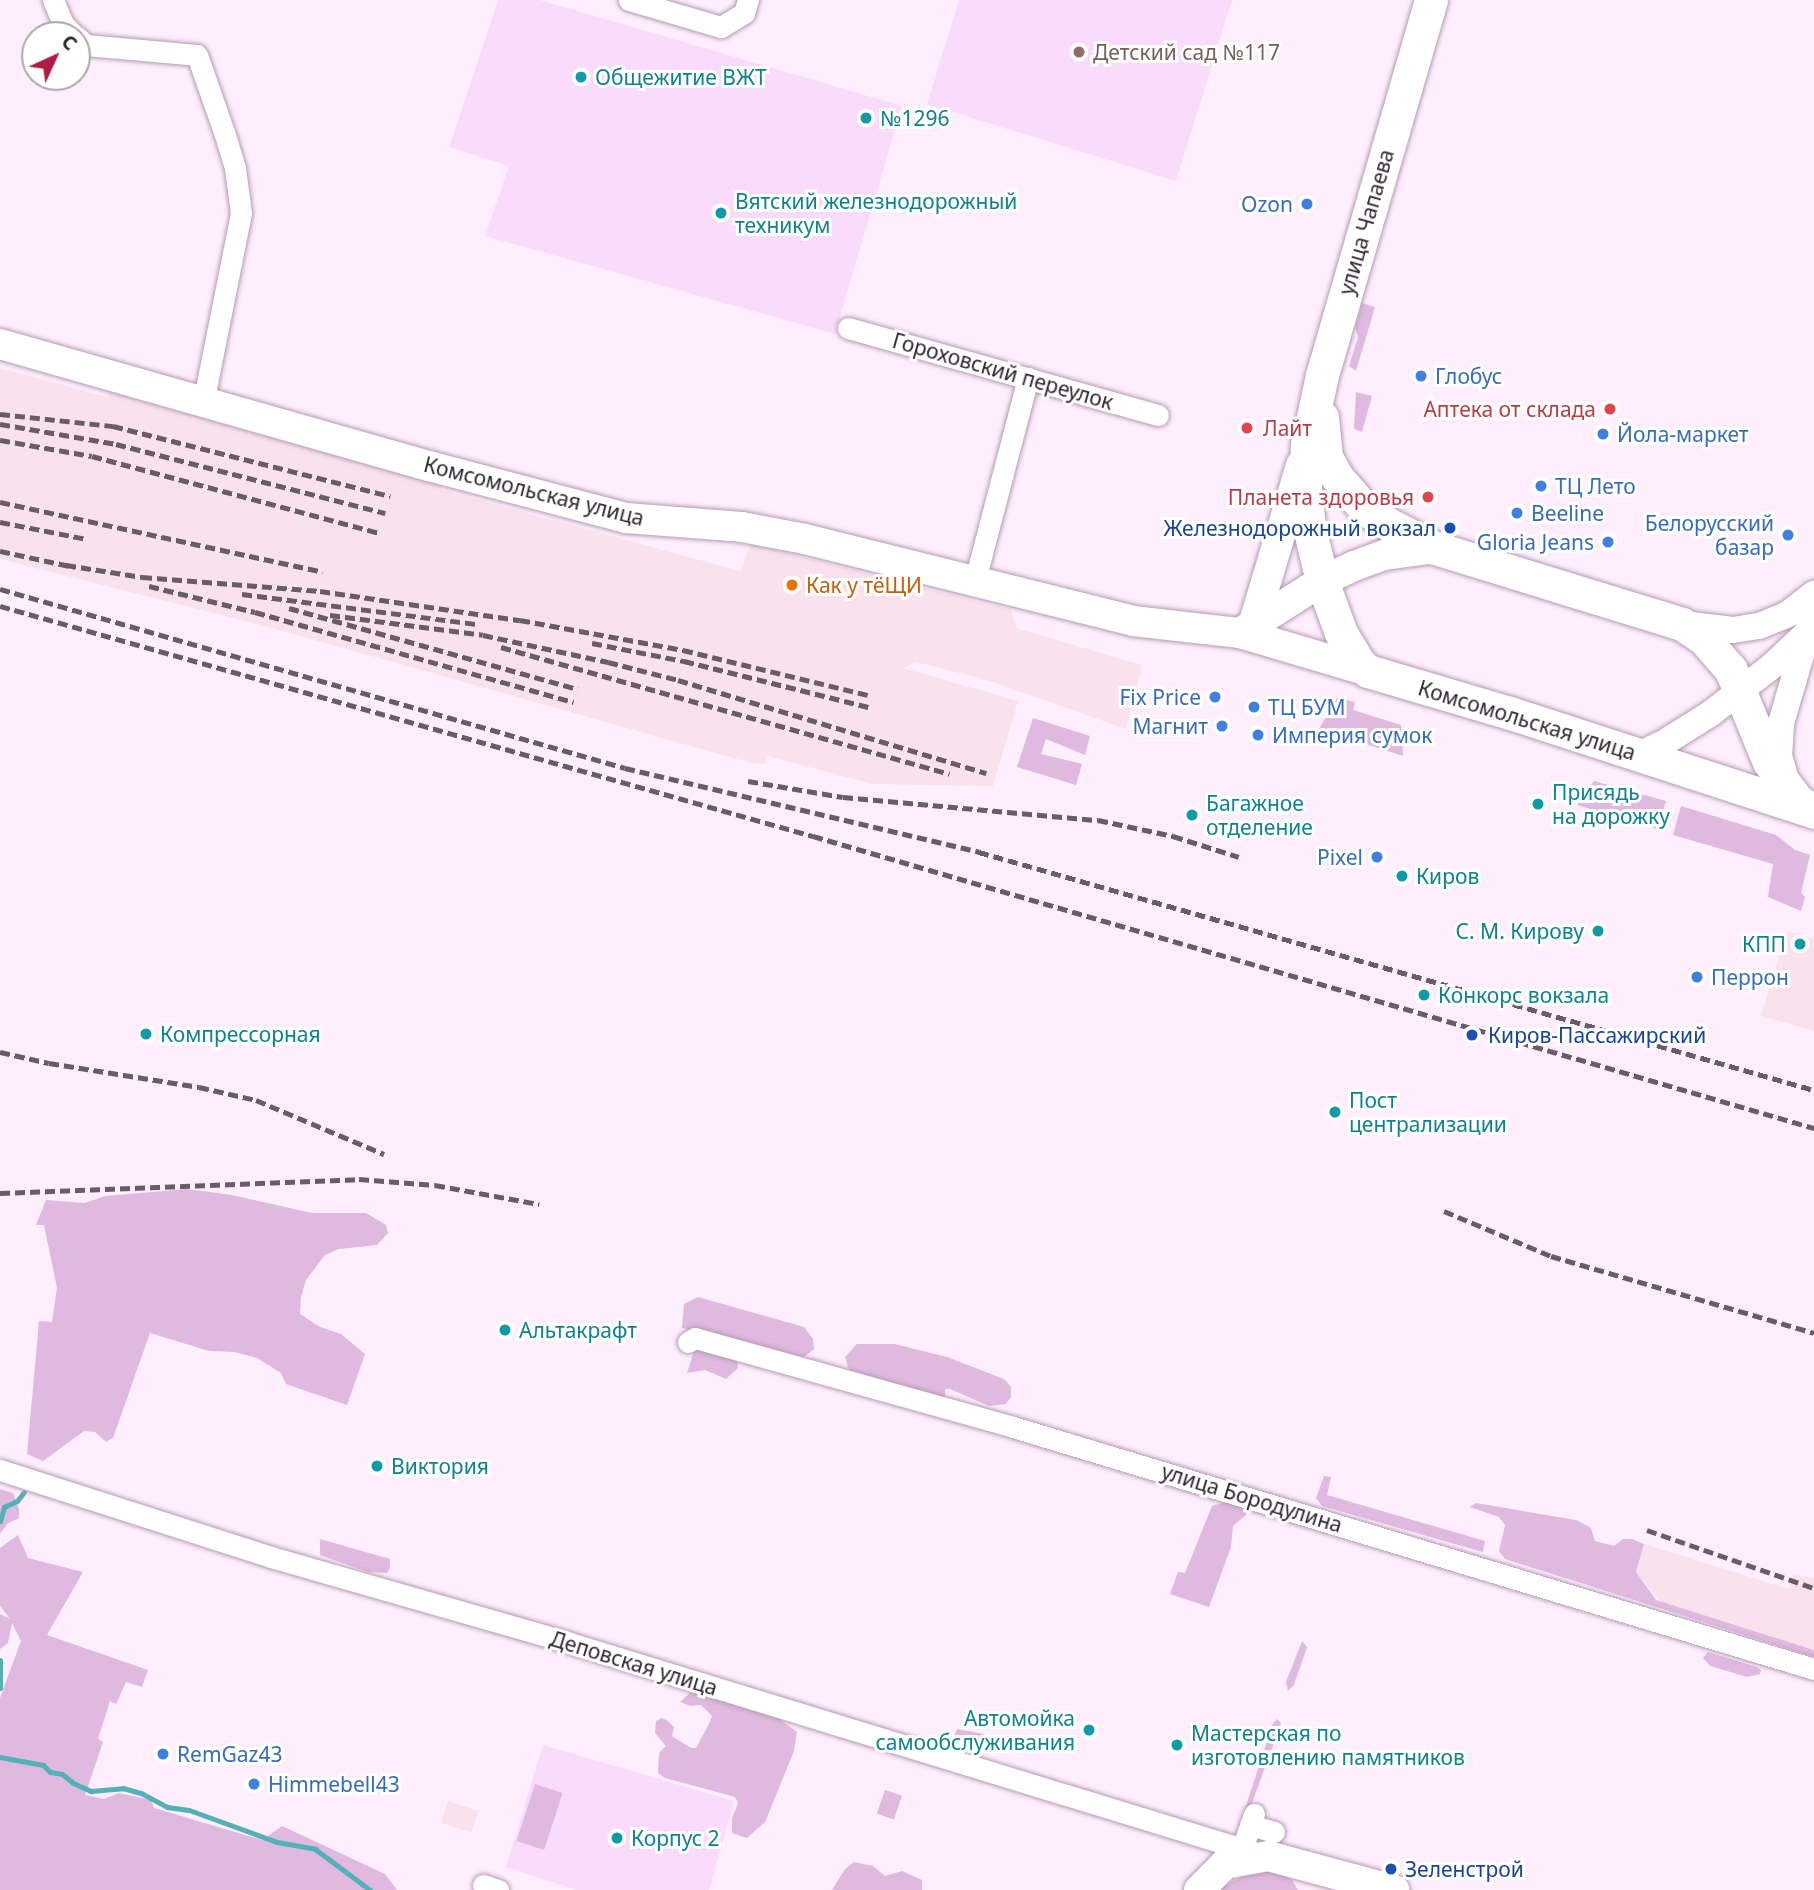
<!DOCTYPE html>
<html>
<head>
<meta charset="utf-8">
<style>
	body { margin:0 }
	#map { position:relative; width:1814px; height:1890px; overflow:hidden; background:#feeefe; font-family:"Noto Sans",sans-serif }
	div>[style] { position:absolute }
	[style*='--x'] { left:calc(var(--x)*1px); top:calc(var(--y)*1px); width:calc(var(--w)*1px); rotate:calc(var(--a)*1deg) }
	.built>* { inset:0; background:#fbdbfb }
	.industrial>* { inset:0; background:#fae2ed; transform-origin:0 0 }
	.green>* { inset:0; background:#dfb9df; transform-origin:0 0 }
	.stream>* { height:5px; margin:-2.5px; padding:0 2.5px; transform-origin:2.5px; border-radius:2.5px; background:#53b1b7 }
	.roads { filter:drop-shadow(0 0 2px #b49bb4) drop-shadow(0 0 2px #b49bb4) }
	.minor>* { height:21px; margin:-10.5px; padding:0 10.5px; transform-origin:10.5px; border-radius:10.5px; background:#fff }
	.tertiary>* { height:26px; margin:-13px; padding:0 13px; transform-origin:13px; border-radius:13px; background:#fff }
	.secondary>* { height:30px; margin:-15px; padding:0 15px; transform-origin:15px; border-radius:15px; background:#fff }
	.primary>* { height:33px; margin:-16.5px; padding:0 16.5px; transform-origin:16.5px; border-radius:16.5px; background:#fff }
	.rail>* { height:5px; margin-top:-2.5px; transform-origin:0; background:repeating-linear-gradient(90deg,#685c68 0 10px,transparent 0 15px) }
	.dots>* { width:19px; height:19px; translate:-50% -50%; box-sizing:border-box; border:4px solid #fff; border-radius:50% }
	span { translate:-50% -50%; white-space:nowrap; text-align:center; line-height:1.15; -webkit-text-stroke:6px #fff; paint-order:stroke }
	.education-label { font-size:21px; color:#785e54 }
	.left { translate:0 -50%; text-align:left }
	.culture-label { font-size:21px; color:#0d838f }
	.right { translate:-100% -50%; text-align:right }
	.shop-label { font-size:21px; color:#366cbe }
	.street-label { font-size:21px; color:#2f252f }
	.health-label { font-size:21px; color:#be3a42 }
	.transit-label { font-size:21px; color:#164399 }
	.food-label { font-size:21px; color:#c56008 }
	.north { position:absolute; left:21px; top:21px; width:70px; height:70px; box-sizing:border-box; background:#fff; border:2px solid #aca8ac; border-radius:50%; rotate:45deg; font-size:19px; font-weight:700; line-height:28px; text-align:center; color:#2f252f }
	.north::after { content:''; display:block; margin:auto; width:24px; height:32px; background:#af1c43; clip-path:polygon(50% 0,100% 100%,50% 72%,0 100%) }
</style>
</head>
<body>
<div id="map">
	<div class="built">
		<i style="clip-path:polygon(498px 0,540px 0,902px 106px,835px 334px,485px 236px,509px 166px,449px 147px)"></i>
		<i style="clip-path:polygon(959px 0,1232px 0,1176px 181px,927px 104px)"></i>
		<i style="clip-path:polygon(543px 1745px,734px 1801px,709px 1890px,577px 1890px,506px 1867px)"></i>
	</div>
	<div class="industrial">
		<i style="clip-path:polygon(0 368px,108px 397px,109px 392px,438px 482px,443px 490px,740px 571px,751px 544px,1011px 610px,1016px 628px,1142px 665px,1126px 729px,987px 680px,916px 662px,903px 668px,1018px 701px,993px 786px,872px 784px,768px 756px,765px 764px,751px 763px,272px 628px,0 559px)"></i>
		<i style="clip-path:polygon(1787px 931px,1814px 939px,1814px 1031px,1761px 1016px)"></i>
		<i style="clip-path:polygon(1644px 1544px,1789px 1589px,1793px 1574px,1814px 1578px,1814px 1650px,1661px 1602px,1636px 1572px)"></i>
		<i style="left:448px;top:1801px;width:32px;height:23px;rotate:18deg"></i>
	</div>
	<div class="green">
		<i style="clip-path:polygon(1362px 303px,1375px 307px,1356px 371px,1349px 366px,1358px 337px,1355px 328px)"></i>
		<i style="clip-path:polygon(1356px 392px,1372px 396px,1362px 432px,1354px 429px)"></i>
		<i style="clip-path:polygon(1337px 698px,1355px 702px,1353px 710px,1401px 725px,1403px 756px,1319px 729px)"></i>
		<i style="clip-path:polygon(1033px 718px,1090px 736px,1085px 755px,1046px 739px,1041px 754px,1082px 764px,1076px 785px,1017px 767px)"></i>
		<i style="clip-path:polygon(1594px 781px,1666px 801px,1657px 829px,1577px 805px)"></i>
		<i style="clip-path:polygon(1681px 806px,1776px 835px,1795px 850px,1810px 855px,1801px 893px,1805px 897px,1801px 911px,1768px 897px,1773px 864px,1673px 835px)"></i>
		<i style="clip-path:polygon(187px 1189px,232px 1195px,312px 1213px,366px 1213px,386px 1225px,388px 1233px,377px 1245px,339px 1249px,325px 1255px,306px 1280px,301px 1297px,300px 1314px,320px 1327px,341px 1334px,365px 1354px,347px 1405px,286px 1384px,281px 1373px,257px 1358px,234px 1352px,209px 1351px,150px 1333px,113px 1438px,106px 1442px,95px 1432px,84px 1431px,43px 1461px,27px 1454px,39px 1321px,52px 1322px,57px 1288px,44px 1225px,36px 1225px,46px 1200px,85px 1203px,105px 1196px)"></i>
		<i style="clip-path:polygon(698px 1297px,804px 1327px,813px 1339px,814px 1349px,804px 1357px,682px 1328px,684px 1304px)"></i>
		<i style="clip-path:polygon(857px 1344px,895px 1344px,947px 1357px,1004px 1379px,1011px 1387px,1011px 1397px,1006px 1404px,989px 1406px,950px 1389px,945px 1389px,945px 1398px,849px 1370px,845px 1357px)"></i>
		<i style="clip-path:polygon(695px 1348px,737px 1360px,738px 1368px,726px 1379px,705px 1370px,687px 1373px)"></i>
		<i style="clip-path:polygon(1324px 1476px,1331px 1477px,1327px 1495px,1485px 1541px,1483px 1552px,1322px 1506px,1316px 1498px)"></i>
		<i style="clip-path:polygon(0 1489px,13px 1493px,19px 1509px,19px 1518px,7px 1524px,0 1534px)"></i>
		<i style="clip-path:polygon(1225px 1502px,1247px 1509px,1246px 1515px,1233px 1526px,1231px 1547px,1209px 1607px,1170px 1594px,1178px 1572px,1185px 1573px,1212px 1506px)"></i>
		<i style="clip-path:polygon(1476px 1503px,1576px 1520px,1591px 1528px,1595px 1541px,1614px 1546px,1623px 1539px,1632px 1539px,1644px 1544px,1636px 1572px,1656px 1600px,1814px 1650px,1814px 1657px,1505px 1559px,1499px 1551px,1505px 1525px,1499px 1517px,1470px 1507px)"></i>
		<i style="clip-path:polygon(18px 1535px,28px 1558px,83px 1572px,47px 1635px,148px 1670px,142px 1687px,126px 1682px,116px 1704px,110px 1701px,98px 1739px,103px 1742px,85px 1795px,104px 1799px,119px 1793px,151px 1800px,154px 1808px,262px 1840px,282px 1826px,385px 1874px,397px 1890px,0 1890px,0 1698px,21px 1641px,12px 1623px,8px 1643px,0 1649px,0 1614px,10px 1619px,0 1606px,0 1548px)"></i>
		<i style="clip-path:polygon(320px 1539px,390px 1559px,390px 1568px,387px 1573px,368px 1572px,320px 1555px)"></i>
		<i style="clip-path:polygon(1302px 1641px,1307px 1647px,1294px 1685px,1288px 1691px,1286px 1682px)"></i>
		<i style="clip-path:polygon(1708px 1652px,1757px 1667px,1761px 1670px,1760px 1674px,1747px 1677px,1710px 1666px,1703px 1658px)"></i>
		<i style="clip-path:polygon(691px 1692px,778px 1718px,797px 1732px,794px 1751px,765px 1822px,747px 1838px,732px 1833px,732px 1819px,738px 1803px,735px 1797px,665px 1778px,658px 1773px,659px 1753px,666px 1746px,655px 1733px,656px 1721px,662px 1718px,668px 1721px,674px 1727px,672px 1736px,691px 1748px,696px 1748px,709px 1724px,712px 1716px,701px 1705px,691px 1706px,680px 1702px)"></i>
		<i style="clip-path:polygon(1277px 1719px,1281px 1723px,1275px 1740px,1249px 1811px,1243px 1815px,1273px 1723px)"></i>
		<i style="clip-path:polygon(957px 1729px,983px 1734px,993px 1741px,994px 1750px,961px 1741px,954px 1737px)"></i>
		<i style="left:535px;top:1784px;width:29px;height:60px;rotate:18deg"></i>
		<i style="left:885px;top:1790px;width:18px;height:25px;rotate:19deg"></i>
		<i style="clip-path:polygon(854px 1862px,873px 1866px,885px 1876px,902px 1871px,922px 1880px,922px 1890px,832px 1890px,845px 1869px)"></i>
		<i style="clip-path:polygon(1272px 1870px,1292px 1880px,1298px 1890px,1215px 1890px,1249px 1873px)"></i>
	</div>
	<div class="stream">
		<i style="--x:0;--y:1521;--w:15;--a:-74"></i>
		<i style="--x:4;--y:1507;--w:14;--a:-25"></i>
		<i style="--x:17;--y:1501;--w:11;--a:-52"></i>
		<i style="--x:0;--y:1660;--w:28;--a:90"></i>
		<i style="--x:0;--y:1757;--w:44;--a:10.5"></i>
		<i style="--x:43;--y:1765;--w:10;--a:45"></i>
		<i style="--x:50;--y:1772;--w:12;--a:9"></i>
		<i style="--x:62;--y:1774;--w:14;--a:39"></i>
		<i style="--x:73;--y:1783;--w:20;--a:24"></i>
		<i style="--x:91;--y:1791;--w:32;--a:-5"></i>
		<i style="--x:123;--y:1788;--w:19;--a:16"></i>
		<i style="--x:141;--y:1793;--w:30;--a:28"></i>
		<i style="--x:167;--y:1807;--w:22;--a:8"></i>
		<i style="--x:189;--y:1810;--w:94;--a:20"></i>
		<i style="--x:277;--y:1842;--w:39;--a:10"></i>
		<i style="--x:315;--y:1849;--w:69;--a:36.7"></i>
	</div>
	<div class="roads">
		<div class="minor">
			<i style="--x:53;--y:0;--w:26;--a:67"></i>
			<i style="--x:63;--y:24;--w:16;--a:45"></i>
			<i style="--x:629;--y:0;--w:96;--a:16.4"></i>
			<i style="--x:721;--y:27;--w:27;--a:-31"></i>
			<i style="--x:744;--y:13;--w:14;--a:-73"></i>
			<i style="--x:77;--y:37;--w:12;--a:42"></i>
			<i style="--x:86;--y:45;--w:111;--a:5.1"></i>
			<i style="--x:197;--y:55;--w:85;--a:70.7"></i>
			<i style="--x:225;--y:135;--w:34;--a:73"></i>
			<i style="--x:235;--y:168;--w:45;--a:82.4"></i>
			<i style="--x:241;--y:213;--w:194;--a:101.3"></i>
			<i style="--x:848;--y:328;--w:322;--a:15.7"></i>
			<i style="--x:975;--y:580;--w:209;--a:-75.3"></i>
			<i style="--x:688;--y:1342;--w:8;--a:-30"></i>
			<i style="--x:695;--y:1338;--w:330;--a:15.6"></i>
			<i style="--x:1013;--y:1427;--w:837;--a:16.81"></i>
			<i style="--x:0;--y:1470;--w:285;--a:17.8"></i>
			<i style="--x:271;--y:1557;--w:311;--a:16"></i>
			<i style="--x:570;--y:1643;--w:721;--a:17.03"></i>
			<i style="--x:1250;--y:1825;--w:25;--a:16"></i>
			<i style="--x:1242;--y:1849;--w:37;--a:-71"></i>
			<i style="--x:483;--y:1885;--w:16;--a:18"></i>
		</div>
		<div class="tertiary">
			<i style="--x:1683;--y:624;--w:50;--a:6.8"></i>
			<i style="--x:1733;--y:630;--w:26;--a:-9"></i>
			<i style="--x:1759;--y:626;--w:31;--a:-22"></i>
			<i style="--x:1788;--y:614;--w:33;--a:-38"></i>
			<i style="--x:1639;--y:755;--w:25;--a:-26"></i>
			<i style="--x:1662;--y:744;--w:57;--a:-32"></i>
			<i style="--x:1710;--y:714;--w:78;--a:-37.7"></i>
			<i style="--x:1772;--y:666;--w:50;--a:-43.4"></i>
			<i style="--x:1786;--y:780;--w:26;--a:-106"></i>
			<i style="--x:1779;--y:755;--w:32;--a:-86"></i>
			<i style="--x:1781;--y:723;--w:117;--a:-73.6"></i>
		</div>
		<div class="secondary">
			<i style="--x:0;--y:344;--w:446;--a:15.9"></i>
			<i style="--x:429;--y:466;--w:204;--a:14.8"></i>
			<i style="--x:626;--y:518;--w:116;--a:4.4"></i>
			<i style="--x:742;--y:527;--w:64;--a:10.8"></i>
			<i style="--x:805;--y:539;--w:338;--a:14"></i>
			<i style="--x:1133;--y:621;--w:108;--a:6.4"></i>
			<i style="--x:1240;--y:633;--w:134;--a:16.5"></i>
			<i style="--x:1254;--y:622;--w:164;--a:-73.3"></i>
			<i style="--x:1240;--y:633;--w:97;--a:-32.4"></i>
			<i style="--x:1322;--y:581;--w:35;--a:-25"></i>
			<i style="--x:1354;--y:566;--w:33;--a:-20"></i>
			<i style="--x:1385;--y:555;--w:50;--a:-8"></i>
			<i style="--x:1199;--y:1890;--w:37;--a:-45"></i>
			<i style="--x:1225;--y:1864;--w:44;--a:-10.5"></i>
			<i style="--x:1268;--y:1856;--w:131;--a:15.1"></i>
		</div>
		<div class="primary">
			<i style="--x:1431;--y:0;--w:391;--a:106.2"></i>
			<i style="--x:1322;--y:375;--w:72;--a:102.1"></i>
			<i style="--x:1307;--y:445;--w:44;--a:92.6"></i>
			<i style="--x:1305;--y:489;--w:38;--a:84"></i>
			<i style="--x:1309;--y:527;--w:56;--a:76.5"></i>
			<i style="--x:1322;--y:581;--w:55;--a:69.9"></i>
			<i style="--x:1341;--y:633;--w:35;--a:59"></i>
			<i style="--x:1359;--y:663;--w:12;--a:42"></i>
			<i style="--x:1368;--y:671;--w:148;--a:16.5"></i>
			<i style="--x:1510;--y:713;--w:320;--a:18"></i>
			<i style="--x:1322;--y:417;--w:40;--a:84.3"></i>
			<i style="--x:1326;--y:457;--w:23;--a:61"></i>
			<i style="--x:1337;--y:477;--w:43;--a:48.8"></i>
			<i style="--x:1365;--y:509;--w:27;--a:33"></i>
			<i style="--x:1388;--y:524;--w:53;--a:27.1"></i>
			<i style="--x:1435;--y:548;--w:258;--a:17.1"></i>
			<i style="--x:1682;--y:624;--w:27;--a:34"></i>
			<i style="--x:1704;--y:639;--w:41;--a:48.9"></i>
			<i style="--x:1731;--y:670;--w:100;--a:67.6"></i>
			<i style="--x:1769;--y:762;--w:47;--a:53.6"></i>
			<i style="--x:1797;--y:800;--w:14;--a:34"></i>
		</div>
	</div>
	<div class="rail">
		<i style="--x:0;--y:414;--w:114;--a:6.1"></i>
		<i style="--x:113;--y:426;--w:286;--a:14.2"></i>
		<i style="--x:0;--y:424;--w:118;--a:9.8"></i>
		<i style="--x:116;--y:444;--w:278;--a:14.4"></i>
		<i style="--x:0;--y:440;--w:93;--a:9.9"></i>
		<i style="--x:92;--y:456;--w:298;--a:15"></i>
		<i style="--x:0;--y:502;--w:330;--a:12.2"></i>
		<i style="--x:0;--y:522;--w:89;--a:11.1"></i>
		<i style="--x:0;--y:551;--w:76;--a:12.2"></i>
		<i style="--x:66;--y:565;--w:77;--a:9"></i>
		<i style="--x:142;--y:577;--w:179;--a:4.5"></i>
		<i style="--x:320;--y:591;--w:202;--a:8.3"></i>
		<i style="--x:520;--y:620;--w:166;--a:10.4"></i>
		<i style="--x:683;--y:650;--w:195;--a:13.7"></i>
		<i style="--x:149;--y:586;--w:109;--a:13.8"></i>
		<i style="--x:255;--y:612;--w:331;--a:15.8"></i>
		<i style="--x:0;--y:589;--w:650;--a:15.98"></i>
		<i style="--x:625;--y:768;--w:364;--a:13.3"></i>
		<i style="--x:979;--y:852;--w:868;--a:15.91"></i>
		<i style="--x:242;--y:594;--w:235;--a:7.3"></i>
		<i style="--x:0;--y:606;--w:845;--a:15.8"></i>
		<i style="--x:813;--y:836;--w:1043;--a:16.26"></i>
		<i style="--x:289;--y:608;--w:300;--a:15.7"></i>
		<i style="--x:330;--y:615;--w:154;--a:7.4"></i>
		<i style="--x:483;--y:635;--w:128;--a:12.2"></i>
		<i style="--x:608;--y:662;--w:72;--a:14.4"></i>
		<i style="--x:678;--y:680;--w:322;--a:16.8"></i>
		<i style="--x:592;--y:643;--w:94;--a:11.1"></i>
		<i style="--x:684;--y:661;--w:190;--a:14"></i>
		<i style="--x:501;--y:647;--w:466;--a:15.8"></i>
		<i style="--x:748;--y:781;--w:96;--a:9.6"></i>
		<i style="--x:843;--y:797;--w:256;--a:5.2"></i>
		<i style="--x:1098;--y:820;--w:77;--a:12"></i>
		<i style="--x:1173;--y:836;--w:69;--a:17.7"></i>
		<i style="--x:0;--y:1052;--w:50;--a:12.7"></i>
		<i style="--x:49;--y:1063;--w:152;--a:9.1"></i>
		<i style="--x:199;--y:1087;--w:58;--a:12.8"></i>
		<i style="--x:256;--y:1100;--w:139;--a:22.9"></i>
		<i style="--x:0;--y:1193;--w:359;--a:-2.2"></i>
		<i style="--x:359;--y:1179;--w:76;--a:4.5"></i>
		<i style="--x:435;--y:1185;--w:106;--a:10.4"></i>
		<i style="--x:1444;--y:1211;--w:116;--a:22.8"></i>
		<i style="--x:1551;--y:1256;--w:274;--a:16.3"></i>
		<i style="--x:1647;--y:1530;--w:177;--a:19.2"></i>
	</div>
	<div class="dots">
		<i style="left:1079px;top:52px;background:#8d6e63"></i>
		<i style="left:581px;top:77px;background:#0f9aa8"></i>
		<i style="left:866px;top:118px;background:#0f9aa8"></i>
		<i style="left:1307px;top:204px;background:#3f7fe0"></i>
		<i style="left:721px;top:213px;background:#0f9aa8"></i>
		<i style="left:1421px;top:376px;background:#3f7fe0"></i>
		<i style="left:1610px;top:409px;background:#e0444e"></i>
		<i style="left:1247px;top:428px;background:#e0444e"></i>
		<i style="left:1603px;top:434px;background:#3f7fe0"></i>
		<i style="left:1541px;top:486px;background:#3f7fe0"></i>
		<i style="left:1428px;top:497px;background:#e0444e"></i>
		<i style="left:1517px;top:513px;background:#3f7fe0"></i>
		<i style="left:1450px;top:528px;background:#1a4fb4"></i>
		<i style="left:1788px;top:535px;background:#3f7fe0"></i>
		<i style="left:1608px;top:542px;background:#3f7fe0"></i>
		<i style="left:792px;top:585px;background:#e8710a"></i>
		<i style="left:1215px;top:697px;background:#3f7fe0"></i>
		<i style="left:1254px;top:707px;background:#3f7fe0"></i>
		<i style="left:1222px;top:726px;background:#3f7fe0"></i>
		<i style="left:1258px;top:735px;background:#3f7fe0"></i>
		<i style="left:1538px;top:804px;background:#0f9aa8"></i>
		<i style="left:1192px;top:815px;background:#0f9aa8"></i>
		<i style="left:1377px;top:857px;background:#3f7fe0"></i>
		<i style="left:1402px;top:876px;background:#0f9aa8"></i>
		<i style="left:1598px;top:931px;background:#0f9aa8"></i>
		<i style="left:1800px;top:944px;background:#0f9aa8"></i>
		<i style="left:1697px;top:977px;background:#3f7fe0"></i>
		<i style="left:1424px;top:995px;background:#0f9aa8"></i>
		<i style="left:146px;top:1034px;background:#0f9aa8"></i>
		<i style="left:1472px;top:1035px;background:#1a4fb4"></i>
		<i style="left:1335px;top:1112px;background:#0f9aa8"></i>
		<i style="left:505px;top:1330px;background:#0f9aa8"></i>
		<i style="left:377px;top:1466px;background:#0f9aa8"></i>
		<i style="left:1089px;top:1730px;background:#0f9aa8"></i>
		<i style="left:1177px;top:1745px;background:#0f9aa8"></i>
		<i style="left:163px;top:1754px;background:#3f7fe0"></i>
		<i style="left:254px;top:1784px;background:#3f7fe0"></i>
		<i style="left:617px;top:1838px;background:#0f9aa8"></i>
		<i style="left:1391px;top:1869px;background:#1a4fb4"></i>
	</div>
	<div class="education-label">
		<span class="left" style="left:1093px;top:52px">Детский сад №117</span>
	</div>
	<div class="culture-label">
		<span class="left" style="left:595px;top:77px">Общежитие ВЖТ</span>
		<span class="left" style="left:880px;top:118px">№1296</span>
		<span class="left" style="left:735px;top:213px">Вятский железнодорожный<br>техникум</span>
		<span class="left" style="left:1552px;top:804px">Присядь<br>на дорожку</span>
		<span class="left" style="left:1206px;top:815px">Багажное<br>отделение</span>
		<span class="left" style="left:1416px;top:876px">Киров</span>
		<span class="right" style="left:1584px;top:931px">С. М. Кирову</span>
		<span class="right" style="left:1786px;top:944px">КПП</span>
		<span class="left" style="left:1438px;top:995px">Конкорс вокзала</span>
		<span class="left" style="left:160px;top:1034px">Компрессорная</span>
		<span class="left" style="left:1349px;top:1112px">Пост<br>централизации</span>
		<span class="left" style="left:519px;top:1330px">Альтакрафт</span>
		<span class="left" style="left:391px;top:1466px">Виктория</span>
		<span class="right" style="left:1075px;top:1730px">Автомойка<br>самообслуживания</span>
		<span class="left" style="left:1191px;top:1745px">Мастерская по<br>изготовлению памятников</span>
		<span class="left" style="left:631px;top:1838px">Корпус 2</span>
	</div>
	<div class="shop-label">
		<span class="right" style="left:1293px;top:204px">Ozon</span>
		<span class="left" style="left:1435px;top:376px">Глобус</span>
		<span class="left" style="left:1617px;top:434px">Йола-маркет</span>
		<span class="left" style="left:1555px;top:486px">ТЦ Лето</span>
		<span class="left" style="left:1531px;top:513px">Beeline</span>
		<span class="right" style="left:1774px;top:535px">Белорусский<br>базар</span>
		<span class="right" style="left:1594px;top:542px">Gloria Jeans</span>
		<span class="right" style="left:1201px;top:697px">Fix Price</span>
		<span class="left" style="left:1268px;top:707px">ТЦ БУМ</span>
		<span class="right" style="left:1208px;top:726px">Магнит</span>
		<span class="left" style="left:1272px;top:735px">Империя сумок</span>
		<span class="right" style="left:1363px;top:857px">Pixel</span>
		<span class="left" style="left:1711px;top:977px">Перрон</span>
		<span class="left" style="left:177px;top:1754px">RemGaz43</span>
		<span class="left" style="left:268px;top:1784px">Himmebell43</span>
	</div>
	<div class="street-label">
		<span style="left:1366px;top:222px;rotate:-74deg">улица Чапаева</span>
		<span style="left:1003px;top:371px;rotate:16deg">Гороховский переулок</span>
		<span style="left:534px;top:491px;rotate:14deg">Комсомольская улица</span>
		<span style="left:1527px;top:720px;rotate:17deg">Комсомольская улица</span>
		<span style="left:1252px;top:1498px;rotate:17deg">улица Бородулина</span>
		<span style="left:634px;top:1663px;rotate:17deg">Деповская улица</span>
	</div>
	<div class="health-label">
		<span class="right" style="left:1596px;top:409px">Аптека от склада</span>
		<span class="left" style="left:1263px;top:428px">Лайт</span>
		<span class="right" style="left:1414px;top:497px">Планета здоровья</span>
	</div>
	<div class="transit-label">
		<span class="right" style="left:1436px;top:528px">Железнодорожный вокзал</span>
		<span class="left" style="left:1488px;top:1035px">Киров-Пассажирский</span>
		<span class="left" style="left:1405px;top:1869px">Зеленстрой</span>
	</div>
	<div class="food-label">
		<span class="left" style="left:806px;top:585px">Как у тёЩИ</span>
	</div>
	<div class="north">С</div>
</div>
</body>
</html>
